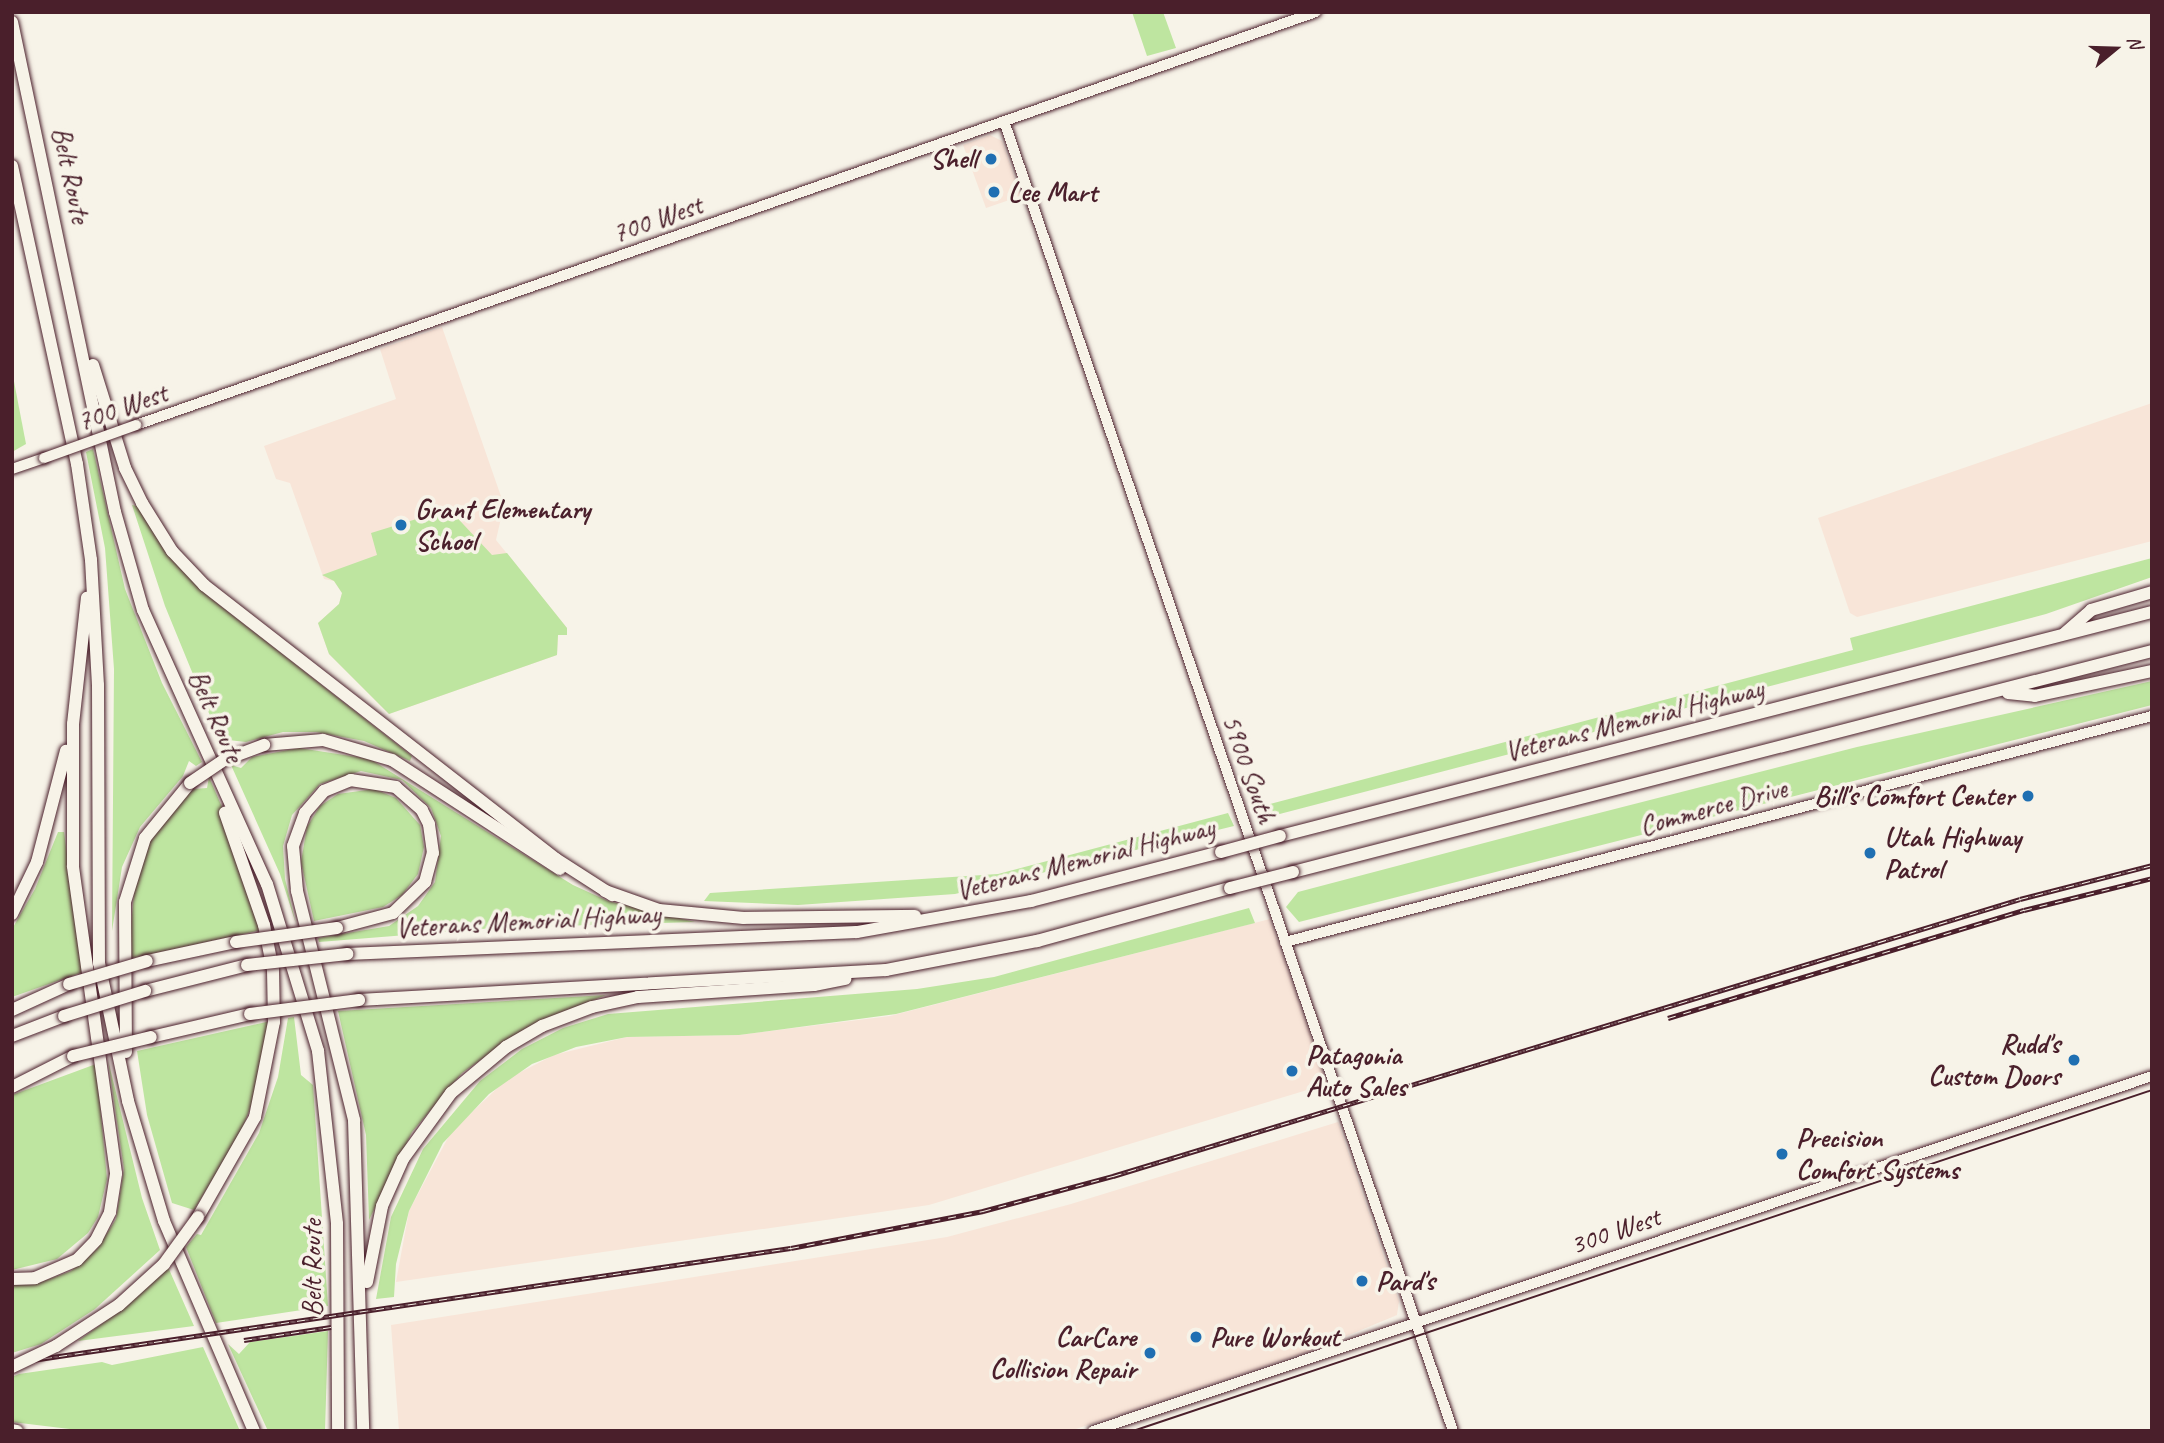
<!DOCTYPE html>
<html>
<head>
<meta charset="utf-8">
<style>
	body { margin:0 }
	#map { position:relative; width:2164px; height:1443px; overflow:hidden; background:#f7f3e8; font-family:Caveat,sans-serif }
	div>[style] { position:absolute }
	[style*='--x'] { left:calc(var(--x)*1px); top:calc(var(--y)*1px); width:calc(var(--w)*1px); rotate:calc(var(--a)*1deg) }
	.built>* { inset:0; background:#f8e5d8 }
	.green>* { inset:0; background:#bee5a0 }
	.roads { filter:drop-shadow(0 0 2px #4a1f2b) drop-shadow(0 0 2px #4a1f2b) }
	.secondary>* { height:10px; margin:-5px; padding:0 5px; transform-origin:5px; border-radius:5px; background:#f7f3e8 }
	.highway>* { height:12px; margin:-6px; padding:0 6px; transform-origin:6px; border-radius:6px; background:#f7f3e8 }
	.tram>* { height:2px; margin:-1px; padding:0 1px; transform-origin:1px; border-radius:1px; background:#4a1f2b }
	.rail>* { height:5px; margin-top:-2.5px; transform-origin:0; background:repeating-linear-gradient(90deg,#f7f3e8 0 8px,#4a1f2b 0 16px); box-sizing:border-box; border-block:2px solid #4a1f2b }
	.bridges { filter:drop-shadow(0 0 2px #4a1f2b) drop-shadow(0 0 2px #4a1f2b) }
	.secondary-bridge>* { height:10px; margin:-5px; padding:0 5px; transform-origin:5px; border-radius:5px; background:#f7f3e8 }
	.highway-bridge>* { height:12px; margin:-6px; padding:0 6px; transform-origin:6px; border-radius:6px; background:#f7f3e8 }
	.dots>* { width:19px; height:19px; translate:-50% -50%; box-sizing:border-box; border:4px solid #f7f3e8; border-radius:50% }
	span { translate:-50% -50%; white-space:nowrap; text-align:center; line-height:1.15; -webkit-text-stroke:7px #f7f3e8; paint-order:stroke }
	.poi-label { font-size:28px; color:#4a1f2b; font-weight:700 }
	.right { translate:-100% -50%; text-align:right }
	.left { translate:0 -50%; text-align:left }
	.street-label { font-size:28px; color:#4a1f2b }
	.frame { position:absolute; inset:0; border:14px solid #4a1f2b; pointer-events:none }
	.north { position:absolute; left:2080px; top:14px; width:70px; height:70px; -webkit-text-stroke:5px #f7f3e8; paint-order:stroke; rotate:71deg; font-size:19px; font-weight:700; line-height:28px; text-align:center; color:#4a1f2b }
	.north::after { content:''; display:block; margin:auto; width:24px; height:32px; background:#4a1f2b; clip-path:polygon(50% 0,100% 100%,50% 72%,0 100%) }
</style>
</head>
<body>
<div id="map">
	<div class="built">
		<i style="clip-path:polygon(990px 135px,1002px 141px,1021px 196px,986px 208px,963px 145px)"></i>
		<i style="clip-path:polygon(442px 327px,504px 505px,496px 540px,567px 628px,567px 635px,558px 635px,557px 655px,389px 714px,329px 654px,318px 623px,339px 604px,342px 593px,334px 581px,324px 579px,290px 483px,276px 479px,264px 446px,396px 399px,380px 349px)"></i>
		<i style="clip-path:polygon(2152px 403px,2152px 541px,1857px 617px,1850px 613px,1818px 518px)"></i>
		<i style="clip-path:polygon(1270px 919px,1327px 1084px,929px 1205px,396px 1282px,409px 1211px,451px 1132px,507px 1079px,554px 1055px,627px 1037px,739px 1035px,890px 1016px)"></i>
		<i style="clip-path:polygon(1338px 1122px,1399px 1301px,1397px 1315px,1313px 1350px,1070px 1431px,399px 1431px,391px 1325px,947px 1237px,1071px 1204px)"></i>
	</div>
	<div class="green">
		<i style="clip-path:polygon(1132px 12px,1163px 12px,1176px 48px,1147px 56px)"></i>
		<i style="clip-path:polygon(12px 371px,26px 444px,12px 452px)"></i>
		<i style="clip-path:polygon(93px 449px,125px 589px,162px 683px,202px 762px,196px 766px,189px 761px,183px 776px,140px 827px,122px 867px,112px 931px,114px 669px,105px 548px,86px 452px)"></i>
		<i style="clip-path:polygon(132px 505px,137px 506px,171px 558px,208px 596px,412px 756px,410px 761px,364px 741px,316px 732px,283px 732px,246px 742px,228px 740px,224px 750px,165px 606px)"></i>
		<i style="clip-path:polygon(449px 509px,492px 555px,507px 553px,567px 628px,567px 635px,558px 635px,557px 655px,389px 714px,329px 654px,318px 623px,339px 604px,342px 593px,334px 581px,322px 575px,377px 555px,371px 533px)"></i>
		<i style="clip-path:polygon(2152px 558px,2152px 577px,2046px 614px,1272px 816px,1270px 812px,1262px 814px,1259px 807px,1853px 650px,1850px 638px)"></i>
		<i style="clip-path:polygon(2152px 681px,2152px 705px,1299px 922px,1286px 907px,1298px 892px,1560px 823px,1857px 747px)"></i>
		<i style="clip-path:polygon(299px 748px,370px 759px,573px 885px,608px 901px,695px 922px,494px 928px,319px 942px,318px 938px,389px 926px,418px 906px,435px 882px,441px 836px,431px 808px,402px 780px,361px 771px,320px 784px,292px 815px,283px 846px,285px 879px,296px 924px,280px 874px,231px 765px,241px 768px,252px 757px)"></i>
		<i style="clip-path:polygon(209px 777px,239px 846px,266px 929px,128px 959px,135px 883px,149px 843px,182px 799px,194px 789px,207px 788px)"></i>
		<i style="clip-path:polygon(374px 789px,396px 798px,420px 825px,424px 847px,418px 874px,402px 895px,383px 907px,314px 921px,301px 862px,307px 827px,320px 806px,338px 794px)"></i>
		<i style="clip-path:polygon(1228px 813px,1234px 826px,955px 894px,798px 905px,704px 901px,710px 893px,998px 874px)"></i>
		<i style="clip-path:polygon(58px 832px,64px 832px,83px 972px,12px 997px,12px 929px,35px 889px)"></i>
		<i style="clip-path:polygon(1249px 908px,1255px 923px,896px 1014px,739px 1035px,627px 1037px,576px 1047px,532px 1064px,489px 1094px,443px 1143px,409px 1211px,396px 1264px,394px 1297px,376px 1299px,391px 1217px,423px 1149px,480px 1081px,522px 1049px,563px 1028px,608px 1014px,917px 989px,994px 977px)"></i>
		<i style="clip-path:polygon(606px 995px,526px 1028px,462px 1073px,412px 1132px,369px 1220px,366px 1135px,338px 1011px)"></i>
		<i style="clip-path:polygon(294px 1017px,301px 1075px,313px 1085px,328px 1306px,216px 1323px,186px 1247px,197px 1234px,201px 1235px,259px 1133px,278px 1077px,288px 1018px)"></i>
		<i style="clip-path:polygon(271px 1021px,259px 1085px,241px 1132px,194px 1210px,172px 1203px,147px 1115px,137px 1051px)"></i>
		<i style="clip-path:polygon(108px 1060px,142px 1198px,160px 1250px,95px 1309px,41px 1344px,12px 1353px,12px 1284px,36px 1284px,71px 1271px,97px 1249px,116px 1219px,124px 1169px)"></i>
		<i style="clip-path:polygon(96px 1064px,107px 1179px,98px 1217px,88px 1233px,57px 1259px,12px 1270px,12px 1095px)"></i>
		<i style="clip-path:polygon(168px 1267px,194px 1326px,78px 1341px,121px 1310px)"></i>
		<i style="clip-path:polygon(328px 1331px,325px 1431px,268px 1431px,228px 1344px,239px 1354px,250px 1342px)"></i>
		<i style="clip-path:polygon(203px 1347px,240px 1431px,86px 1431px,12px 1422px,12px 1377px,19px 1374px,102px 1362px,112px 1365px)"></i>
	</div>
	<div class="roads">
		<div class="secondary">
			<i style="--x:1004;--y:121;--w:1385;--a:71.08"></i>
			<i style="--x:136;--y:425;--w:1250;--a:-19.29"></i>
			<i style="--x:12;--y:469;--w:34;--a:-19"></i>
			<i style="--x:1285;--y:942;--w:896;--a:-14.61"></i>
			<i style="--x:1093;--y:1431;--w:1117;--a:-18.53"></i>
		</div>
		<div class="highway">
			<i style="--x:12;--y:22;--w:501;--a:78.13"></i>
			<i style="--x:115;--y:512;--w:102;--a:74.1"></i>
			<i style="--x:143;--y:610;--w:301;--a:65.7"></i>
			<i style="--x:267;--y:884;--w:175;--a:73"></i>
			<i style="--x:318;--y:1051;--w:174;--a:83.7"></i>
			<i style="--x:337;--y:1224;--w:207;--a:89.7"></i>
			<i style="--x:12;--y:166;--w:305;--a:77.7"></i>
			<i style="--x:77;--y:464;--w:97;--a:81.7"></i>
			<i style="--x:91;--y:560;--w:125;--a:86.8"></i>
			<i style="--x:98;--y:685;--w:278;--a:89.8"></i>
			<i style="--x:99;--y:963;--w:141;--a:78.1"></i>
			<i style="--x:128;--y:1101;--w:125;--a:73.3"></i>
			<i style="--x:164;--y:1221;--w:228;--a:66.8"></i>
			<i style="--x:93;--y:365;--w:108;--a:72.7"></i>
			<i style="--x:125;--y:468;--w:39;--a:64"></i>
			<i style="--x:142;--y:503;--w:57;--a:58"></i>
			<i style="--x:172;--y:551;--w:47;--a:46.7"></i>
			<i style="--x:204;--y:585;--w:446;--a:37.9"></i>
			<i style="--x:556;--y:859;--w:67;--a:32.7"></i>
			<i style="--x:2065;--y:633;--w:35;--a:-41"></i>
			<i style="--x:2091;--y:610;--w:64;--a:-16.4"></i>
			<i style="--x:2008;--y:693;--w:27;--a:6"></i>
			<i style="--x:2035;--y:696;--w:120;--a:-12.1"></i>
			<i style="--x:264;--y:745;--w:59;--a:-4.8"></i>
			<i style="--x:323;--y:740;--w:72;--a:16.2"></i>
			<i style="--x:392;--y:760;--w:200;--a:33"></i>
			<i style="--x:1280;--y:836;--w:900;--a:-14.41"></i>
			<i style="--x:1293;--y:872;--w:887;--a:-14.43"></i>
			<i style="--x:605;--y:891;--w:57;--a:19.4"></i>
			<i style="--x:659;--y:910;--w:85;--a:5.4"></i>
			<i style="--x:744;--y:918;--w:171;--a:-0.7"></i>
			<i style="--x:12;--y:914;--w:58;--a:-64.3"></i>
			<i style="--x:37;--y:862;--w:115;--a:-75.4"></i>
			<i style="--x:337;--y:928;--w:58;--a:-15"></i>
			<i style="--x:393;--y:913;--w:45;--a:-44.1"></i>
			<i style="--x:425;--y:882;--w:30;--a:-75"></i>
			<i style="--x:433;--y:853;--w:29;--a:-98"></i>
			<i style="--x:429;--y:824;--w:16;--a:-117"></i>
			<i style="--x:422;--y:810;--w:35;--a:-139"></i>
			<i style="--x:396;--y:787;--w:46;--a:-171.2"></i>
			<i style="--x:351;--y:780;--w:29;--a:158"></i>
			<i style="--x:324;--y:791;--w:29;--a:131"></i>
			<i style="--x:305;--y:813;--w:35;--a:110"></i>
			<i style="--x:293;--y:846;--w:45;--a:84.9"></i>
			<i style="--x:297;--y:891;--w:236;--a:76"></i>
			<i style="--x:354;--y:1120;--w:311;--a:88.3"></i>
			<i style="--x:347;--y:954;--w:510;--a:-2.47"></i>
			<i style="--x:857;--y:932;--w:177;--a:-10.1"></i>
			<i style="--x:1031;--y:901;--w:196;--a:-14.5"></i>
			<i style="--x:147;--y:961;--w:91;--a:-12.1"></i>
			<i style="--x:145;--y:991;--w:105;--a:-14.3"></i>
			<i style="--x:359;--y:1000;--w:528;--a:-3.26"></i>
			<i style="--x:886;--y:970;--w:154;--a:-10.9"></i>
			<i style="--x:1037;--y:941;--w:200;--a:-15.4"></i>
			<i style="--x:12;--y:1010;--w:63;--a:-24.5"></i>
			<i style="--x:12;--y:1036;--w:56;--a:-21"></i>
			<i style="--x:151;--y:1037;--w:102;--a:-13.1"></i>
			<i style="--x:126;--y:1052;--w:150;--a:-90.4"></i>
			<i style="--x:125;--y:902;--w:67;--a:-72.6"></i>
			<i style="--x:145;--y:838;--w:71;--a:-50.7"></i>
			<i style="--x:12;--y:1087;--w:68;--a:-26.9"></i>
			<i style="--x:198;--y:1217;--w:115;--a:-60.3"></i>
			<i style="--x:255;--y:1117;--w:97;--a:-78.7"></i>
			<i style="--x:274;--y:1022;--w:52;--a:-91.1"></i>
			<i style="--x:273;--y:970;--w:46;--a:-101.3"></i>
			<i style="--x:264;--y:925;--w:119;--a:-109.2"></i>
			<i style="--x:12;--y:1279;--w:23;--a:-2"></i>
			<i style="--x:35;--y:1278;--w:46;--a:-23.2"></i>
			<i style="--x:77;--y:1260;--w:28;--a:-46"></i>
			<i style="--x:96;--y:1240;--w:31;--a:-63"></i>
			<i style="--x:110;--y:1212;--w:39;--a:-81"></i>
			<i style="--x:116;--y:1173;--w:310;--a:-98"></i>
			<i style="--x:73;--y:866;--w:142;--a:-90"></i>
			<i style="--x:73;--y:724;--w:127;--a:-83.7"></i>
			<i style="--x:367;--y:1282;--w:77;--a:-78.8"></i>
			<i style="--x:382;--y:1206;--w:51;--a:-65.9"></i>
			<i style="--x:403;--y:1159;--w:82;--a:-54"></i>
			<i style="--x:451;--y:1093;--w:72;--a:-39.9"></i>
			<i style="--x:506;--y:1047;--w:42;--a:-30.3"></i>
			<i style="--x:542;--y:1026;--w:53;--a:-20.8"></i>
			<i style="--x:592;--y:1007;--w:47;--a:-12.3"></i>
			<i style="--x:638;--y:997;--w:176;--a:-3.9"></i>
			<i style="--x:814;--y:985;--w:32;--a:-11"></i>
			<i style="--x:12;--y:1430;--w:5;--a:11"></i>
		</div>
	</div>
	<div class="tram">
		<i style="--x:1133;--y:1431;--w:1075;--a:-18.5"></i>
	</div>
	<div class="rail">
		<i style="--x:1668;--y:1018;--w:372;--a:-16.9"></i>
		<i style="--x:2024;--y:910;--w:132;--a:-14"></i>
		<i style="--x:244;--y:1340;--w:88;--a:-8.5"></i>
		<i style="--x:12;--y:1363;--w:787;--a:-8.4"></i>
		<i style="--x:791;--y:1248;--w:196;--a:-10.9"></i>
		<i style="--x:983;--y:1211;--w:135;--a:-15.1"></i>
		<i style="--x:1113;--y:1176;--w:948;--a:-16.98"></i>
		<i style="--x:2020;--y:899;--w:136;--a:-14.4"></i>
	</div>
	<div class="bridges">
		<div class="secondary-bridge">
			<i style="--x:44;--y:458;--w:98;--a:-19.7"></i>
		</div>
		<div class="highway-bridge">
			<i style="--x:190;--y:783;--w:41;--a:-34.1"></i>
			<i style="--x:224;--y:760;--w:43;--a:-20.6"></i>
			<i style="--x:1221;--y:852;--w:61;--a:-15.2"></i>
			<i style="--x:1230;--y:888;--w:65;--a:-14.3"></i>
			<i style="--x:236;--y:942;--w:102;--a:-7.9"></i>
			<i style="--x:247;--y:965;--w:101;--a:-6.3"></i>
			<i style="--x:69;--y:984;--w:81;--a:-16.4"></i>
			<i style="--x:250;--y:1014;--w:110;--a:-7.3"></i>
			<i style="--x:64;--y:1016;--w:85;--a:-17.2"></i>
			<i style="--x:73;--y:1056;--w:80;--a:-13.7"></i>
			<i style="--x:12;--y:1367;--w:49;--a:-25.5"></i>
			<i style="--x:56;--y:1346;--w:75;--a:-33.1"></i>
			<i style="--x:119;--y:1305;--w:61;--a:-42.3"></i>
			<i style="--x:164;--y:1264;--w:58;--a:-54.1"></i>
		</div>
	</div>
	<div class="dots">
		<i style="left:991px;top:159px;background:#1f6fb2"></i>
		<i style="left:994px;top:192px;background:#1f6fb2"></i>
		<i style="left:401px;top:525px;background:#1f6fb2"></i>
		<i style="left:2028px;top:796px;background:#1f6fb2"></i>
		<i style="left:1870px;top:853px;background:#1f6fb2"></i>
		<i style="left:2074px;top:1060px;background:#1f6fb2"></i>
		<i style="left:1292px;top:1071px;background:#1f6fb2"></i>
		<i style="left:1782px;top:1154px;background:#1f6fb2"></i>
		<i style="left:1362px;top:1281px;background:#1f6fb2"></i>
		<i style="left:1196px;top:1337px;background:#1f6fb2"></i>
		<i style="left:1150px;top:1353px;background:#1f6fb2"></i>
	</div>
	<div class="poi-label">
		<span class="right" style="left:977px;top:159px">Shell</span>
		<span class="left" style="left:1008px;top:192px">Lee Mart</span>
		<span class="left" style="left:415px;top:525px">Grant Elementary<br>School</span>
		<span class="right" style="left:2014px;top:796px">Bill's Comfort Center</span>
		<span class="left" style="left:1884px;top:853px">Utah Highway<br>Patrol</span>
		<span class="right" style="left:2060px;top:1060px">Rudd's<br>Custom Doors</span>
		<span class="left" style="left:1306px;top:1071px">Patagonia<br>Auto Sales</span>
		<span class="left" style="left:1796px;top:1154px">Precision<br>Comfort Systems</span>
		<span class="left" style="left:1376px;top:1281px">Pard's</span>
		<span class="right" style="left:1136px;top:1353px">CarCare<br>Collision Repair</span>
		<span class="left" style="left:1210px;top:1337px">Pure Workout</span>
	</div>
	<div class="street-label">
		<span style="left:71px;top:175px;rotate:78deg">Belt Route</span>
		<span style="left:657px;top:219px;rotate:-19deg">700 West</span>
		<span style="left:122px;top:407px;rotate:-19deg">700 West</span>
		<span style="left:216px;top:716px;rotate:66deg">Belt Route</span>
		<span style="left:1634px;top:720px;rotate:-14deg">Veterans Memorial Highway</span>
		<span style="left:1249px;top:769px;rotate:71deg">5900 South</span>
		<span style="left:1713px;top:807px;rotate:-15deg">Commerce Drive</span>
		<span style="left:1085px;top:859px;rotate:-14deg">Veterans Memorial Highway</span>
		<span style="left:528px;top:921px;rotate:-3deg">Veterans Memorial Highway</span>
		<span style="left:1615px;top:1231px;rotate:-19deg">300 West</span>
		<span style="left:312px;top:1268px;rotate:-90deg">Belt Route</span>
	</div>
	<div class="frame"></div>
	<div class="north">N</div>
</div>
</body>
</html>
